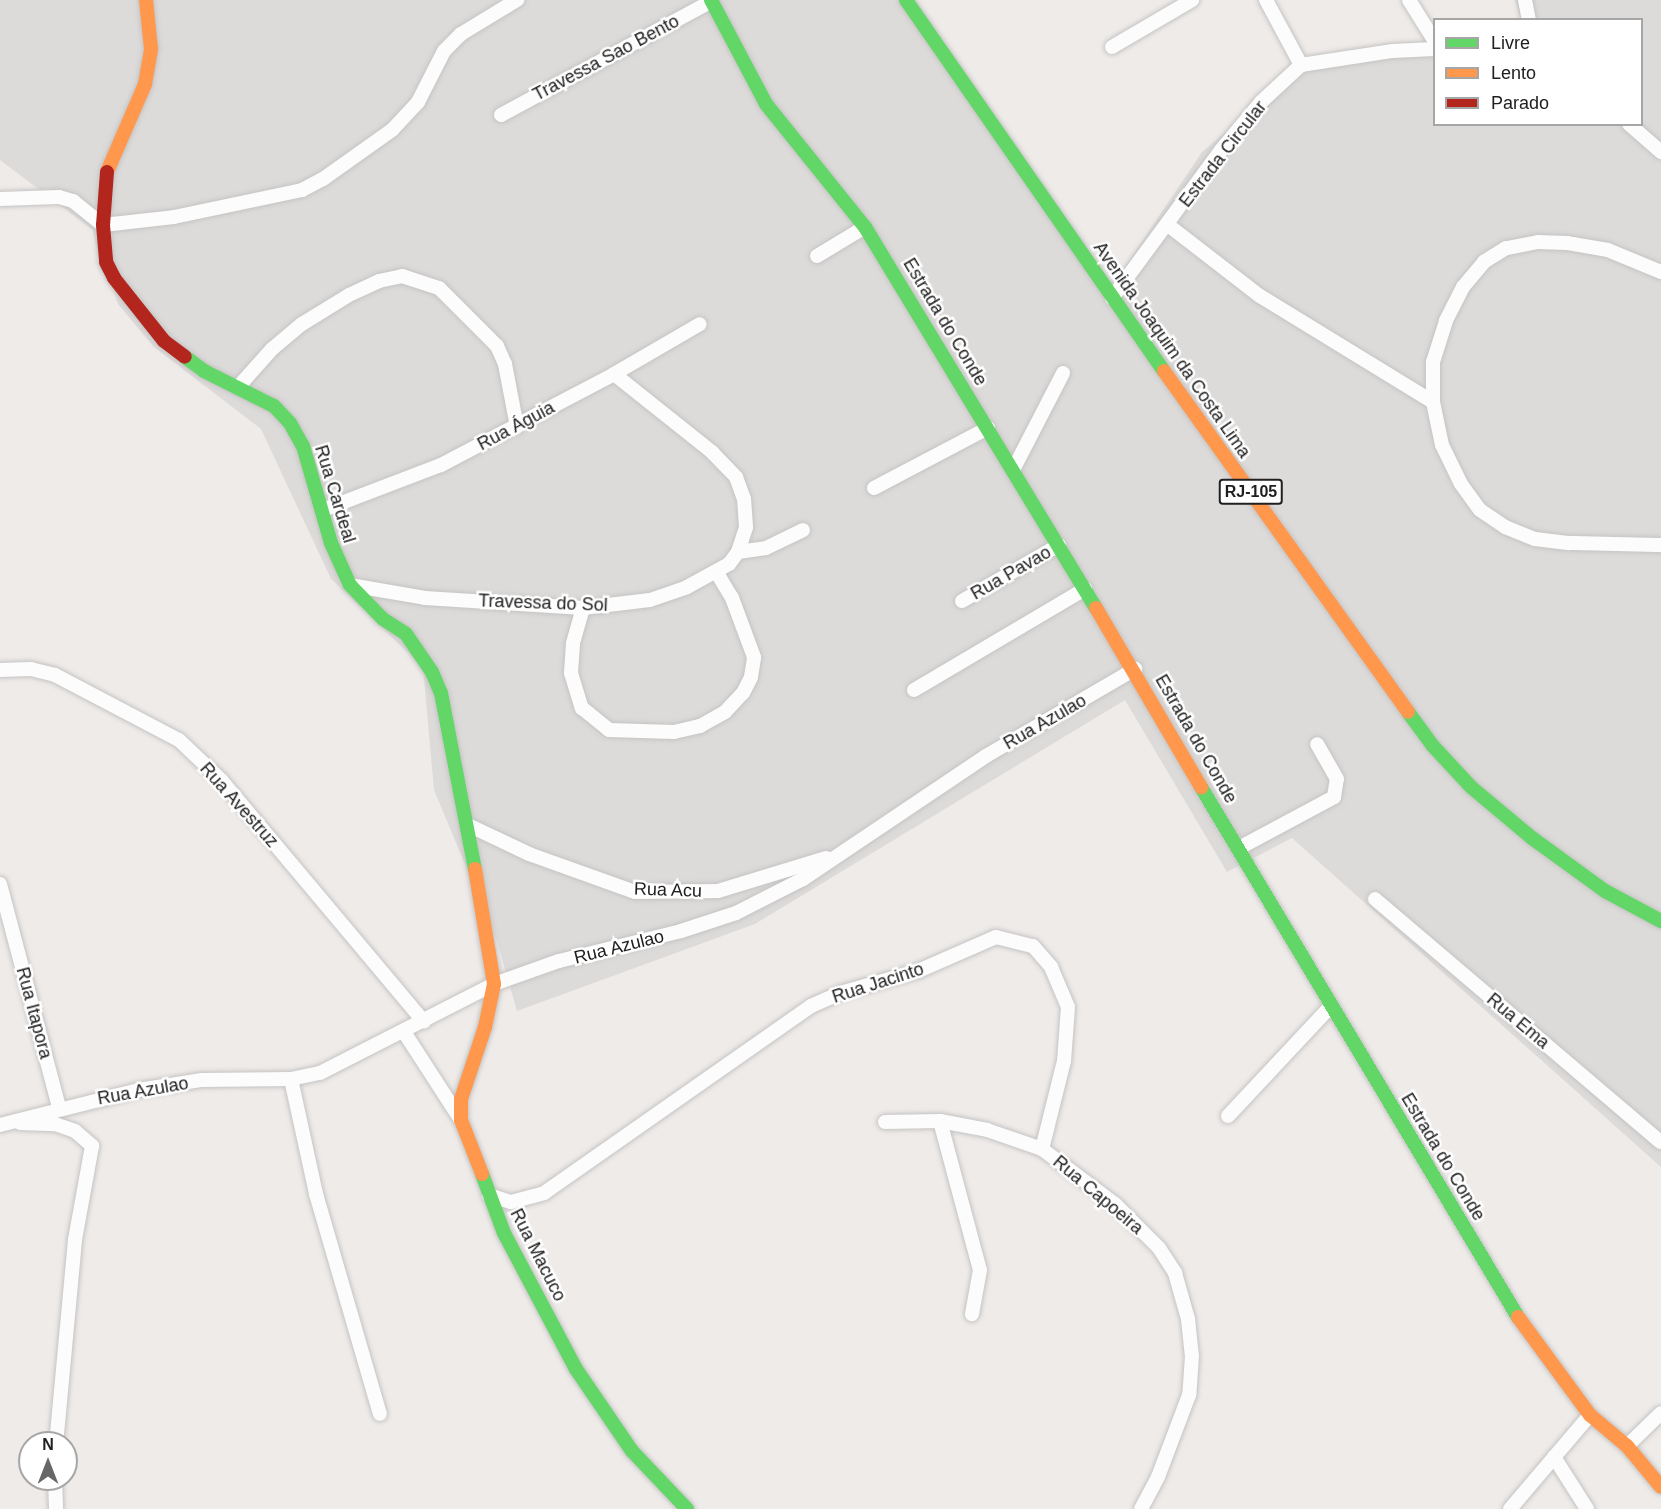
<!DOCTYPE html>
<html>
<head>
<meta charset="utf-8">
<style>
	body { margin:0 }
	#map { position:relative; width:1661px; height:1509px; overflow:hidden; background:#eeebe9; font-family:Arial,sans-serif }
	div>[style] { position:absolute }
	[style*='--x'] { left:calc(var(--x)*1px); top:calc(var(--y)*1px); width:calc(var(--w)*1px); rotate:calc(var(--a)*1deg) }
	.residential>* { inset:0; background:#dddbda }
	.roads { filter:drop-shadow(0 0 2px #c5c4c3) drop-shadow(0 0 2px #c5c4c3) }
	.street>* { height:14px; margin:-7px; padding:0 7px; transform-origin:7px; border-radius:7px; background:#fcfcfc }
	.fast>* { height:14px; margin:-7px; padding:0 7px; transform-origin:7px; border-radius:7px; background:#63d668 }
	.slow>* { height:14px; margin:-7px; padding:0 7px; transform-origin:7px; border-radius:7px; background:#ff974d }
	.jam>* { height:14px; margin:-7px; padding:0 7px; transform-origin:7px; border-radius:7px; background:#b3261e }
	span { translate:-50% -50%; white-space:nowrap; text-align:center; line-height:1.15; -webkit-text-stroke:5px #fff; paint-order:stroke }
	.shield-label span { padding:2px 4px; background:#fff; border:2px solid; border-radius:4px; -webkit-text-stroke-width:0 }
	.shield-label { font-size:16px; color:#202020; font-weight:700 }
	.street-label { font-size:18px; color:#202020 }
	.legend { position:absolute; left:1433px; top:18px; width:210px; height:108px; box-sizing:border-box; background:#fff; border:2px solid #a6a6a6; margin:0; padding:8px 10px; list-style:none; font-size:18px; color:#202020 }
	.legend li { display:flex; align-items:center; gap:12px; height:30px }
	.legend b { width:30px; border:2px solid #a6a6a6 }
	.north { position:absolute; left:18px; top:1431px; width:60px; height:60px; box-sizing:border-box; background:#fff; border:2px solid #a6a6a6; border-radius:50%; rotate:0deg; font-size:16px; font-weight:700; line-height:24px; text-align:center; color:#202020 }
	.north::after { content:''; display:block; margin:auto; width:21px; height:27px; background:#686766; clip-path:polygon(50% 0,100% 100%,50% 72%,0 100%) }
</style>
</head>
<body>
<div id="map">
	<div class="residential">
		<i style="clip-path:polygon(0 0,904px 0,1107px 294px,1202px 152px,1298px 70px,1419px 52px,1434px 54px,1434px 124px,1642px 124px,1642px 20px,1521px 19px,1515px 0,1661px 0,1661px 1167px,1292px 838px,1227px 872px,1125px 700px,755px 924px,517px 1011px,497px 941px,434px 790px,423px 667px,331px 579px,261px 429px,153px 346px,118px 304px,111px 281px,101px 270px,93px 230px,0 160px)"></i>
	</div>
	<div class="roads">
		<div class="street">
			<i style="--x:1266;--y:0;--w:74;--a:61.7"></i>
			<i style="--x:1409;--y:0;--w:47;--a:58"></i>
			<i style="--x:1525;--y:0;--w:20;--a:79"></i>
			<i style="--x:1112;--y:47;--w:93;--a:-30.4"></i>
			<i style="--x:501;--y:115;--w:240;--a:-28.4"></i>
			<i style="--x:1629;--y:124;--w:43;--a:41.2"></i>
			<i style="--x:0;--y:199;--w:59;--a:-1.9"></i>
			<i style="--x:59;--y:197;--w:15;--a:16"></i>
			<i style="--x:73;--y:201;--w:38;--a:39"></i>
			<i style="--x:103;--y:225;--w:71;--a:-6.4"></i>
			<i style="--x:174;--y:217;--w:131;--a:-11.9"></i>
			<i style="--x:302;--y:190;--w:24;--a:-28"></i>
			<i style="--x:323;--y:179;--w:85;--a:-35.4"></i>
			<i style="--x:392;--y:130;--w:38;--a:-47"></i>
			<i style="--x:418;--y:102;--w:57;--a:-63"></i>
			<i style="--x:444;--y:51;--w:24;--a:-45"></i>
			<i style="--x:461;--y:34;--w:66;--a:-31.3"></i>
			<i style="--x:1168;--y:225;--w:116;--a:37.7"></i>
			<i style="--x:1260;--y:296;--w:203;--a:31.5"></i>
			<i style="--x:817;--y:256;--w:56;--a:-31.1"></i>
			<i style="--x:1661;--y:272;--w:57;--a:-157.5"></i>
			<i style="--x:1608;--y:250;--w:42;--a:-170.3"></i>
			<i style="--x:1567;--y:243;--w:29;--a:-178"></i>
			<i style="--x:1538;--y:242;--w:33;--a:169"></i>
			<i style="--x:1506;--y:248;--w:26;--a:148"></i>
			<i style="--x:1484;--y:262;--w:33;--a:130"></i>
			<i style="--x:1463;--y:287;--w:38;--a:117"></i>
			<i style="--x:1446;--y:321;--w:43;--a:107.6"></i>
			<i style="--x:1433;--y:362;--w:40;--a:90"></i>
			<i style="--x:1433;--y:402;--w:44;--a:78.2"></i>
			<i style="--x:1442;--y:445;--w:43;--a:64"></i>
			<i style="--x:1461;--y:484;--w:32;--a:54"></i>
			<i style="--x:1480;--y:510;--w:30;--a:34"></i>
			<i style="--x:1505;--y:527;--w:32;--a:22"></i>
			<i style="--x:1535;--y:539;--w:35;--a:7"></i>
			<i style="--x:1570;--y:543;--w:91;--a:1.3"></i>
			<i style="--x:1112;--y:298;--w:184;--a:-53.6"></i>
			<i style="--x:1221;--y:150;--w:62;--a:-50.2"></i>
			<i style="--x:1261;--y:102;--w:54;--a:-42.8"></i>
			<i style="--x:1301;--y:65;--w:93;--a:-8.7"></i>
			<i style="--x:1393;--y:51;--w:41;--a:-2.8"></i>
			<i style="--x:239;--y:386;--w:50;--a:-48.3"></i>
			<i style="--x:272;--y:349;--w:39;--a:-40"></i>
			<i style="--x:302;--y:324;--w:55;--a:-31.7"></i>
			<i style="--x:349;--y:295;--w:33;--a:-25"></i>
			<i style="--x:379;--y:281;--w:24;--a:-12"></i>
			<i style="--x:402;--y:276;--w:39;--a:18"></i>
			<i style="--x:439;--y:288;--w:82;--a:45"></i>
			<i style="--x:497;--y:346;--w:20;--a:66"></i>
			<i style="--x:505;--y:364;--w:64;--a:79.2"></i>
			<i style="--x:1014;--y:468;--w:107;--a:-62.7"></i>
			<i style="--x:874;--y:488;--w:129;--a:-27.8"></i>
			<i style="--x:323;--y:510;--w:126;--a:-20.9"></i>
			<i style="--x:441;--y:465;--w:195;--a:-27.7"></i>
			<i style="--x:614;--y:374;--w:99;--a:-30.2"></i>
			<i style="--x:738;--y:552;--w:28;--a:-8"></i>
			<i style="--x:766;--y:548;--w:41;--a:-25.9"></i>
			<i style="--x:350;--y:585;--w:76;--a:9.8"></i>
			<i style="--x:425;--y:598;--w:158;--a:3.6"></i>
			<i style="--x:583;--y:608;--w:67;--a:-6.8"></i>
			<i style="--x:650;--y:600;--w:39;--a:-19"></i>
			<i style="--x:687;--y:587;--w:48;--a:-28.7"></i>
			<i style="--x:729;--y:564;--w:15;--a:-53"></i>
			<i style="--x:738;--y:552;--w:26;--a:-72"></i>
			<i style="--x:746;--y:527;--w:28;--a:-94"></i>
			<i style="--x:744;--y:499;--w:23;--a:-110"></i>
			<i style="--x:736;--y:477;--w:35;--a:-134"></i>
			<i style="--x:712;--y:452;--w:125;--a:-141.5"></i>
			<i style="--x:962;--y:601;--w:112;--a:-30"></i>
			<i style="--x:583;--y:608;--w:37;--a:106"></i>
			<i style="--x:573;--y:644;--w:29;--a:94"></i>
			<i style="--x:571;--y:673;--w:37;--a:73"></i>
			<i style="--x:582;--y:708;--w:35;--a:39"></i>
			<i style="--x:609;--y:730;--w:65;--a:1.8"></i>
			<i style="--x:674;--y:732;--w:27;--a:-13"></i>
			<i style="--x:700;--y:726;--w:29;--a:-29"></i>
			<i style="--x:725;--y:712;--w:26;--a:-47"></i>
			<i style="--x:743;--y:693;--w:18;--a:-63"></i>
			<i style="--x:751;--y:677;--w:20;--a:-81"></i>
			<i style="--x:754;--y:657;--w:63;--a:-110.4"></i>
			<i style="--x:732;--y:598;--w:29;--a:-121"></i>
			<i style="--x:0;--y:670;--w:31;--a:-2"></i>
			<i style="--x:31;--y:669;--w:25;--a:14"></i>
			<i style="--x:55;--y:675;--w:140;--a:27.7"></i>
			<i style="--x:179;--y:740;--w:59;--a:43.6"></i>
			<i style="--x:222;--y:781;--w:314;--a:50"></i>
			<i style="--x:914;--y:690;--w:199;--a:-30.6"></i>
			<i style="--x:468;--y:825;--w:68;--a:25.4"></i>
			<i style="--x:529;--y:854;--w:113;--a:19.7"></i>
			<i style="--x:635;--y:892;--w:83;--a:-0.7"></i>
			<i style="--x:718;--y:891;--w:113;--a:-17"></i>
			<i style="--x:1239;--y:848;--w:108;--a:-28.2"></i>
			<i style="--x:1334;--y:797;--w:18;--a:-81"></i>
			<i style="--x:1337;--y:779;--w:40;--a:-119.7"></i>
			<i style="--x:0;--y:884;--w:231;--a:75.2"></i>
			<i style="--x:1375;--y:899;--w:375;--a:40.4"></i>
			<i style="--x:404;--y:1032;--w:105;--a:57.1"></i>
			<i style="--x:291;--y:1079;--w:118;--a:77.7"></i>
			<i style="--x:316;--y:1194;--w:229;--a:73.8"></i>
			<i style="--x:1228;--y:1116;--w:149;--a:-46.9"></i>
			<i style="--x:940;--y:1121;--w:154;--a:75"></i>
			<i style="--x:980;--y:1270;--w:45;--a:100.3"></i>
			<i style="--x:885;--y:1122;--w:55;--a:-1"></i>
			<i style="--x:940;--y:1121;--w:48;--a:10.8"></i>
			<i style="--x:987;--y:1130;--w:58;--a:19.1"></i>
			<i style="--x:1042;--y:1149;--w:91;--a:37"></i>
			<i style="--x:1115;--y:1204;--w:62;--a:45"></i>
			<i style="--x:1159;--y:1248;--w:30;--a:57"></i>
			<i style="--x:1175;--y:1273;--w:48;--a:74.2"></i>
			<i style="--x:1188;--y:1319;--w:37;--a:84"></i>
			<i style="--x:1192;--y:1356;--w:39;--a:94"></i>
			<i style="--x:1189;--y:1395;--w:88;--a:110.7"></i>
			<i style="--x:1158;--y:1477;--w:36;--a:118"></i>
			<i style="--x:20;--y:1123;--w:35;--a:2"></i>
			<i style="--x:55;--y:1124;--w:21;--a:19"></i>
			<i style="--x:75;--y:1131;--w:23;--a:41"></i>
			<i style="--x:92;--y:1146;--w:96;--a:100.3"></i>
			<i style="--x:75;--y:1240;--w:204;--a:95.3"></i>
			<i style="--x:0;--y:1125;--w:142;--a:-14.2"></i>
			<i style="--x:138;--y:1090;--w:65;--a:-8.9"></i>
			<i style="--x:202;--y:1080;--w:89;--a:-0.6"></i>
			<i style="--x:291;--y:1079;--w:30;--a:-12"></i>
			<i style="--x:320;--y:1073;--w:195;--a:-27.1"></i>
			<i style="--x:494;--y:984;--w:69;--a:-19.5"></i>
			<i style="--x:559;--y:961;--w:126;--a:-13.8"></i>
			<i style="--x:681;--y:931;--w:58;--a:-18.1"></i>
			<i style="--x:736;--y:913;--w:75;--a:-26.9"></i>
			<i style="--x:803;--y:879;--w:220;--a:-33.9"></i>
			<i style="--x:986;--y:756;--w:173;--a:-30.3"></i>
			<i style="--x:489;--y:1195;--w:23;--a:18"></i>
			<i style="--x:511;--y:1202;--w:34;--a:-15"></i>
			<i style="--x:544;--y:1193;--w:326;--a:-35"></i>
			<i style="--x:811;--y:1006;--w:32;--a:-24"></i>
			<i style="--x:840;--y:993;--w:81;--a:-15.8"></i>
			<i style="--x:918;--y:971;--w:85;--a:-23.6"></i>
			<i style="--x:996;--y:937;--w:38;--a:14"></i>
			<i style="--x:1033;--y:946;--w:28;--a:49"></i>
			<i style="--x:1051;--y:967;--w:43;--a:67"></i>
			<i style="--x:1068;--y:1007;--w:54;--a:94.2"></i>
			<i style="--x:1064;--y:1061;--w:91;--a:104"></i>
			<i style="--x:1627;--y:1446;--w:47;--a:-44.1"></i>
			<i style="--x:1554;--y:1457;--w:62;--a:57.6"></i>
			<i style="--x:55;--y:1479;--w:30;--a:88"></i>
			<i style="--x:1510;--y:1509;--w:123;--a:-49.6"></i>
		</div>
		<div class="fast">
			<i style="--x:711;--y:0;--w:118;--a:62.1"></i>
			<i style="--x:766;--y:104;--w:158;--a:51.2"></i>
			<i style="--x:865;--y:227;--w:446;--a:58.8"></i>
			<i style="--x:906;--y:0;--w:452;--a:55.2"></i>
			<i style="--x:185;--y:357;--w:24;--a:36"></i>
			<i style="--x:204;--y:371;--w:78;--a:26.6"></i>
			<i style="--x:274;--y:406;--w:23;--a:47"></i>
			<i style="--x:290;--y:423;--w:26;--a:61"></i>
			<i style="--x:303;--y:446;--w:101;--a:73.9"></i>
			<i style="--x:331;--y:543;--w:46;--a:65.7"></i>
			<i style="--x:350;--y:585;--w:47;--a:45.9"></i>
			<i style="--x:383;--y:619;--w:27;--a:33"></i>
			<i style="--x:406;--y:634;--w:46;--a:55.6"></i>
			<i style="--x:432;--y:672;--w:23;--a:67"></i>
			<i style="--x:441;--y:693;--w:179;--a:79.1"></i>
			<i style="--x:1408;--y:712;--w:42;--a:53.7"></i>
			<i style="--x:1433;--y:746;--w:56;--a:47.2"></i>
			<i style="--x:1471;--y:787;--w:80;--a:39.9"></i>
			<i style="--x:1532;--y:838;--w:90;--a:36"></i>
			<i style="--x:1605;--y:891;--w:64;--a:28.2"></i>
			<i style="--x:1201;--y:787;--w:618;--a:59.12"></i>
			<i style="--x:482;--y:1174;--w:63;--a:69.6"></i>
			<i style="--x:504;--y:1233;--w:154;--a:62.1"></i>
			<i style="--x:576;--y:1369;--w:99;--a:55.7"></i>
			<i style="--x:632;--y:1451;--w:80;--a:46.5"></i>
		</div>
		<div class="slow">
			<i style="--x:107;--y:172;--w:96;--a:-66.6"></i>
			<i style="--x:145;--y:84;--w:36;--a:-80"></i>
			<i style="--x:151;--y:49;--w:49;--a:-95.8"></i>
			<i style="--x:1164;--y:371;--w:419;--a:54.4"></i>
			<i style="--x:1096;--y:608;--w:208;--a:59.6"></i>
			<i style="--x:475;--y:869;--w:117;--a:80.6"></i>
			<i style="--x:494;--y:984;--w:44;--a:101.8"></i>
			<i style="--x:485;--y:1027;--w:76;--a:108.4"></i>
			<i style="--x:461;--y:1099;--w:21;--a:90"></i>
			<i style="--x:461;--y:1120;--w:58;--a:68.7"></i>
			<i style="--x:1518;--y:1317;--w:122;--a:53.7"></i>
			<i style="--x:1590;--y:1415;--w:48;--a:40"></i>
			<i style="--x:1627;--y:1446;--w:53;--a:50.3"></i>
		</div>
		<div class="jam">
			<i style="--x:107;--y:172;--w:53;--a:94.3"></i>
			<i style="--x:103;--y:225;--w:37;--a:85"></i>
			<i style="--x:106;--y:262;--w:18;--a:63"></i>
			<i style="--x:114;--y:278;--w:80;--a:51.6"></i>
			<i style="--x:164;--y:341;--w:26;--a:37"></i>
		</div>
	</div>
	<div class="shield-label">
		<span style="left:1251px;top:492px">RJ-105</span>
	</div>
	<div class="street-label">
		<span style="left:606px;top:58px;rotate:-28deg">Travessa Sao Bento</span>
		<span style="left:1223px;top:154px;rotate:-52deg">Estrada Circular</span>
		<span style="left:945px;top:322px;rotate:59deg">Estrada do Conde</span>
		<span style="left:1172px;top:350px;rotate:55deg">Avenida Joaquim da Costa Lima</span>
		<span style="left:516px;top:426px;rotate:-28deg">Rua Águia</span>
		<span style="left:335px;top:494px;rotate:73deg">Rua Cardeal</span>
		<span style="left:1011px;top:573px;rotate:-30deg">Rua Pavao</span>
		<span style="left:543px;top:603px;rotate:2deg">Travessa do Sol</span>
		<span style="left:1045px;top:722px;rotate:-30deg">Rua Azulao</span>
		<span style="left:1196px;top:739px;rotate:60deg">Estrada do Conde</span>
		<span style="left:239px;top:805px;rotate:48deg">Rua Avestruz</span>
		<span style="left:668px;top:890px;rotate:2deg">Rua Acu</span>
		<span style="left:619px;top:947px;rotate:-14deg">Rua Azulao</span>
		<span style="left:878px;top:983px;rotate:-18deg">Rua Jacinto</span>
		<span style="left:34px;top:1013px;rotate:75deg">Rua Itapora</span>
		<span style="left:1518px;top:1021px;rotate:40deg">Rua Ema</span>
		<span style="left:143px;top:1091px;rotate:-10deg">Rua Azulao</span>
		<span style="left:1443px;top:1157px;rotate:59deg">Estrada do Conde</span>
		<span style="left:1098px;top:1195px;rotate:40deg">Rua Capoeira</span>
		<span style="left:538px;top:1255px;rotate:63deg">Rua Macuco</span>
	</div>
	<ul class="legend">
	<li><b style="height:8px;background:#63d668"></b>Livre</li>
	<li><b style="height:8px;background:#ff974d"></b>Lento</li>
	<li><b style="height:8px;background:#b3261e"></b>Parado</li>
	</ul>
	<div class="north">N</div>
</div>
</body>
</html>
